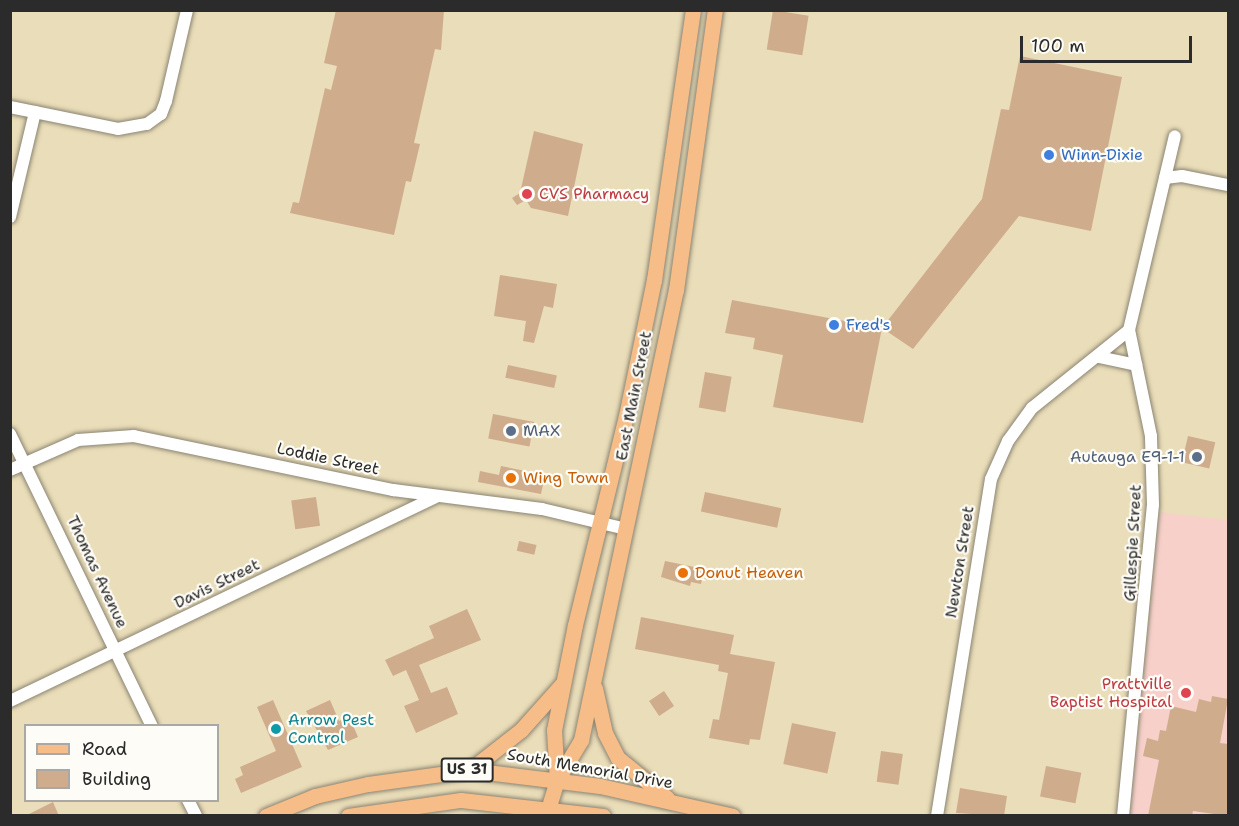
<!DOCTYPE html>
<html>
<head>
<meta charset="utf-8">
<style>
	body { margin:0 }
	#map { position:relative; width:1239px; height:826px; overflow:hidden; background:#eaddb9; font-family:"Shantell Sans",sans-serif }
	div>[style] { position:absolute }
	[style*='--x'] { left:calc(var(--x)*1px); top:calc(var(--y)*1px); width:calc(var(--w)*1px); rotate:calc(var(--a)*1deg) }
	.built>* { inset:0; background:#f7d0ca }
	.building>* { inset:0; background:#cfac8c; transform-origin:0 0 }
	.roads { filter:drop-shadow(0 0 2px #8a8472) drop-shadow(0 0 2px #8a8472) }
	.minor>* { height:12px; margin:-6px; padding:0 6px; transform-origin:6px; border-radius:6px; background:#fff }
	.major>* { height:15px; margin:-7.5px; padding:0 7.5px; transform-origin:7.5px; border-radius:7.5px; background:#f7bd88 }
	.dots>* { width:16px; height:16px; translate:-50% -50%; box-sizing:border-box; border:3px solid #fdfcf7; border-radius:50% }
	span { translate:-50% -50%; white-space:nowrap; text-align:center; line-height:1.15; -webkit-text-stroke:4.5px #fdfcf7; paint-order:stroke }
	.shield-label span { padding:2px 4px; background:#fdfcf7; border:2px solid; border-radius:4px; -webkit-text-stroke-width:0 }
	.shield-label { font-size:15px; color:#2b2b2b; font-weight:700 }
	.shop-label { font-size:16px; color:#366cbe }
	.left { translate:0 -50%; text-align:left }
	.health-label { font-size:16px; color:#be3a42 }
	.right { translate:-100% -50%; text-align:right }
	.street-label { font-size:16px; color:#2b2b2b }
	.service-label { font-size:16px; color:#4e5e75 }
	.food-label { font-size:16px; color:#c56008 }
	.culture-label { font-size:16px; color:#0d838f }
	.frame { position:absolute; inset:0; border:12px solid #2b2b2b; pointer-events:none }
	.legend { position:absolute; left:24px; top:724px; width:195px; height:78px; box-sizing:border-box; background:#fdfcf7; border:2px solid #a9a8a5; margin:0; padding:8px 10px; list-style:none; font-size:18px; color:#2b2b2b }
	.legend li { display:flex; align-items:center; gap:12px; height:30px }
	.legend b { width:30px; border:2px solid #a9a8a5 }
	.scale { position:absolute; left:1020px; top:36px; width:172px; height:27px; box-sizing:border-box; border:3px solid #2b2b2b; border-top:0; padding-left:8px; font-size:18px; line-height:21px; white-space:nowrap; color:#2b2b2b; -webkit-text-stroke:4px #fdfcf7; paint-order:stroke }
</style>
</head>
<body>
<div id="map">
	<div class="built">
		<i style="clip-path:polygon(1159px 512px,1228px 520px,1228px 815px,1130px 816px)"></i>
	</div>
	<div class="building">
		<i style="clip-path:polygon(336px 10px,444px 10px,441px 50px,435px 49px,414px 143px,420px 144px,411px 182px,406px 181px,394px 235px,290px 213px,293px 202px,299px 203px,325px 88px,331px 90px,337px 66px,324px 63px)"></i>
		<i style="left:773px;top:10px;width:36px;height:40px;rotate:9deg"></i>
		<i style="clip-path:polygon(1020px 56px,1122px 77px,1091px 231px,1019px 216px,913px 349px,882px 328px,982px 199px,1001px 109px,1009px 110px)"></i>
		<i style="clip-path:polygon(534px 131px,583px 144px,568px 216px,531px 208px,526px 200px,517px 205px,512px 198px,520px 193px)"></i>
		<i style="clip-path:polygon(500px 275px,557px 284px,553px 308px,544px 306px,534px 343px,523px 341px,526px 321px,494px 316px)"></i>
		<i style="clip-path:polygon(732px 300px,882px 328px,863px 423px,773px 407px,783px 355px,753px 349px,755px 338px,725px 333px)"></i>
		<i style="left:508px;top:365px;width:50px;height:13px;rotate:12deg"></i>
		<i style="left:705px;top:372px;width:27px;height:36px;rotate:10deg"></i>
		<i style="left:493px;top:414px;width:42px;height:25px;rotate:11deg"></i>
		<i style="left:1188px;top:436px;width:28px;height:27px;rotate:13deg"></i>
		<i style="clip-path:polygon(501px 466px,545px 475px,541px 494px,478px 482px,480px 471px,499px 475px)"></i>
		<i style="left:705px;top:492px;width:78px;height:20px;rotate:12deg"></i>
		<i style="left:316px;top:497px;width:29px;height:25px;rotate:82deg"></i>
		<i style="left:519px;top:541px;width:18px;height:10px;rotate:13deg"></i>
		<i style="clip-path:polygon(665px 561px,704px 569px,701px 584px,691px 582px,690px 586px,661px 577px)"></i>
		<i style="clip-path:polygon(467px 609px,481px 640px,419px 665px,431px 693px,447px 687px,458px 714px,416px 733px,404px 706px,419px 700px,406px 670px,393px 676px,385px 660px,434px 638px,429px 626px)"></i>
		<i style="clip-path:polygon(641px 617px,734px 635px,730px 654px,775px 662px,760px 740px,750px 739px,749px 745px,709px 738px,713px 719px,719px 720px,728px 673px,718px 671px,719px 665px,635px 649px)"></i>
		<i style="left:664px;top:691px;width:18px;height:18px;rotate:56deg"></i>
		<i style="clip-path:polygon(1212px 696px,1228px 699px,1220px 743px,1228px 744px,1228px 816px,1193px 811px,1192px 816px,1148px 816px,1159px 760px,1143px 756px,1147px 738px,1158px 741px,1160px 730px,1166px 731px,1171px 706px,1196px 712px,1199px 699px,1211px 702px)"></i>
		<i style="clip-path:polygon(273px 700px,302px 767px,241px 793px,235px 779px,243px 775px,240px 767px,276px 751px,257px 707px)"></i>
		<i style="clip-path:polygon(330px 700px,339px 721px,349px 716px,358px 737px,328px 750px,306px 711px)"></i>
		<i style="left:792px;top:723px;width:45px;height:42px;rotate:12deg"></i>
		<i style="left:881px;top:751px;width:22px;height:31px;rotate:8deg"></i>
		<i style="left:1046px;top:766px;width:36px;height:31px;rotate:11deg"></i>
		<i style="clip-path:polygon(960px 788px,1007px 796px,1004px 816px,956px 813px)"></i>
		<i style="clip-path:polygon(53px 802px,59px 816px,25px 816px)"></i>
	</div>
	<div class="roads">
		<div class="minor">
			<i style="--x:10;--y:107;--w:110;--a:11.5"></i>
			<i style="--x:118;--y:129;--w:29;--a:-10"></i>
			<i style="--x:147;--y:124;--w:17;--a:-36"></i>
			<i style="--x:161;--y:114;--w:14;--a:-69"></i>
			<i style="--x:166;--y:101;--w:93;--a:-77"></i>
			<i style="--x:1165;--y:178;--w:17;--a:-7"></i>
			<i style="--x:1182;--y:176;--w:47;--a:11.1"></i>
			<i style="--x:10;--y:217;--w:108;--a:-76.6"></i>
			<i style="--x:1099;--y:357;--w:38;--a:12"></i>
			<i style="--x:10;--y:434;--w:325;--a:64.1"></i>
			<i style="--x:10;--y:470;--w:74;--a:-23.8"></i>
			<i style="--x:78;--y:440;--w:56;--a:-4.1"></i>
			<i style="--x:134;--y:436;--w:265;--a:11.8"></i>
			<i style="--x:393;--y:490;--w:150;--a:7.3"></i>
			<i style="--x:542;--y:509;--w:86;--a:13.4"></i>
			<i style="--x:10;--y:701;--w:474;--a:-25.6"></i>
			<i style="--x:188;--y:800;--w:18;--a:63"></i>
			<i style="--x:937;--y:816;--w:341;--a:-80.9"></i>
			<i style="--x:991;--y:479;--w:42;--a:-65.9"></i>
			<i style="--x:1008;--y:441;--w:41;--a:-54"></i>
			<i style="--x:1032;--y:408;--w:124;--a:-38.8"></i>
			<i style="--x:1123;--y:816;--w:312;--a:-84.5"></i>
			<i style="--x:1153;--y:505;--w:69;--a:-91.7"></i>
			<i style="--x:1151;--y:436;--w:108;--a:-101.7"></i>
			<i style="--x:1129;--y:330;--w:199;--a:-76.7"></i>
		</div>
		<div class="major">
			<i style="--x:595;--y:688;--w:46;--a:77.5"></i>
			<i style="--x:605;--y:733;--w:28;--a:63"></i>
			<i style="--x:618;--y:758;--w:63;--a:39.2"></i>
			<i style="--x:470;--y:770;--w:65;--a:-38.1"></i>
			<i style="--x:521;--y:730;--w:63;--a:-48.2"></i>
			<i style="--x:557;--y:780;--w:50;--a:-93.4"></i>
			<i style="--x:554;--y:730;--w:107;--a:-78.7"></i>
			<i style="--x:575;--y:625;--w:215;--a:-76.3"></i>
			<i style="--x:626;--y:416;--w:139;--a:-78.4"></i>
			<i style="--x:654;--y:280;--w:273;--a:-81.8"></i>
			<i style="--x:266;--y:816;--w:53;--a:-22.2"></i>
			<i style="--x:315;--y:796;--w:54;--a:-12.8"></i>
			<i style="--x:368;--y:784;--w:103;--a:-7.8"></i>
			<i style="--x:470;--y:770;--w:131;--a:7"></i>
			<i style="--x:600;--y:786;--w:136;--a:12.7"></i>
			<i style="--x:348;--y:816;--w:114;--a:-8.1"></i>
			<i style="--x:461;--y:800;--w:143;--a:6.4"></i>
			<i style="--x:546;--y:816;--w:38;--a:-73"></i>
			<i style="--x:557;--y:780;--w:47;--a:-59"></i>
			<i style="--x:581;--y:740;--w:460;--a:-78.1"></i>
			<i style="--x:676;--y:290;--w:283;--a:-82.1"></i>
		</div>
	</div>
	<div class="dots">
		<i style="left:1049px;top:155px;background:#3f7fe0"></i>
		<i style="left:527px;top:194px;background:#e0444e"></i>
		<i style="left:834px;top:325px;background:#3f7fe0"></i>
		<i style="left:511px;top:431px;background:#5c6f8a"></i>
		<i style="left:1197px;top:457px;background:#5c6f8a"></i>
		<i style="left:511px;top:478px;background:#e8710a"></i>
		<i style="left:683px;top:573px;background:#e8710a"></i>
		<i style="left:1186px;top:693px;background:#e0444e"></i>
		<i style="left:276px;top:729px;background:#0f9aa8"></i>
	</div>
	<div class="shield-label">
		<span style="left:467px;top:770px">US 31</span>
	</div>
	<div class="shop-label">
		<span class="left" style="left:1061px;top:155px">Winn-Dixie</span>
		<span class="left" style="left:846px;top:325px">Fred's</span>
	</div>
	<div class="health-label">
		<span class="left" style="left:539px;top:194px">CVS Pharmacy</span>
		<span class="right" style="left:1172px;top:693px">Prattville<br>Baptist Hospital</span>
	</div>
	<div class="street-label">
		<span style="left:634px;top:396px;rotate:-79deg">East Main Street</span>
		<span style="left:328px;top:459px;rotate:12deg">Loddie Street</span>
		<span style="left:1133px;top:543px;rotate:-87deg">Gillespie Street</span>
		<span style="left:960px;top:562px;rotate:-81deg">Newton Street</span>
		<span style="left:97px;top:572px;rotate:65deg">Thomas Avenue</span>
		<span style="left:217px;top:584px;rotate:-26deg">Davis Street</span>
		<span style="left:590px;top:769px;rotate:10deg">South Memorial Drive</span>
	</div>
	<div class="service-label">
		<span class="left" style="left:523px;top:431px">MAX</span>
		<span class="right" style="left:1185px;top:457px">Autauga E9-1-1</span>
	</div>
	<div class="food-label">
		<span class="left" style="left:523px;top:478px">Wing Town</span>
		<span class="left" style="left:695px;top:573px">Donut Heaven</span>
	</div>
	<div class="culture-label">
		<span class="left" style="left:288px;top:729px">Arrow Pest<br>Control</span>
	</div>
	<div class="frame"></div>
	<ul class="legend">
	<li><b style="height:8px;background:#f7bd88"></b>Road</li>
	<li><b style="height:16px;background:#cfac8c"></b>Building</li>
	</ul>
	<div class="scale">100 m</div>
</div>
</body>
</html>
